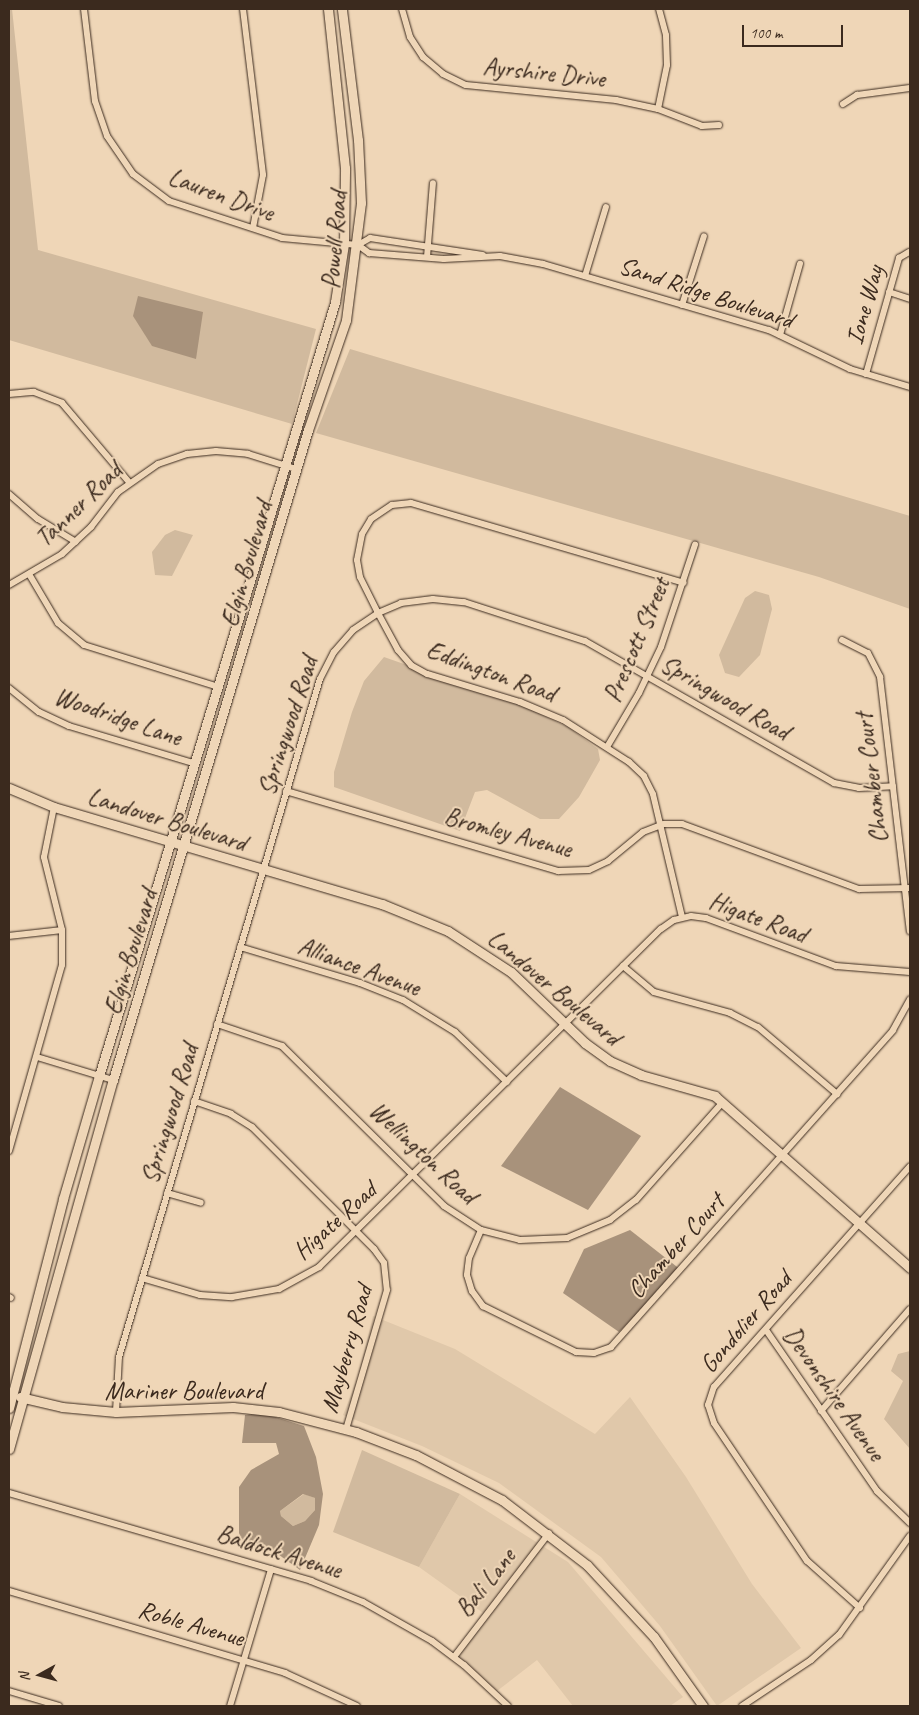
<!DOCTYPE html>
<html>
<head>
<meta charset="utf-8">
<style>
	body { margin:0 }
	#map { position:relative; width:919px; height:1715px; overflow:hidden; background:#efd6b7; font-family:Caveat,sans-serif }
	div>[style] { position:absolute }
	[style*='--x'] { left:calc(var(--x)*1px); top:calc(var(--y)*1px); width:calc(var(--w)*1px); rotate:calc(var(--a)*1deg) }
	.built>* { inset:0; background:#e0c8aa }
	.green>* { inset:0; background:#d1ba9e }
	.water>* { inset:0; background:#a8927b }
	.roads { filter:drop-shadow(0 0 1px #3b2a1e) drop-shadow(0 0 1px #3b2a1e) }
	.street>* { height:6px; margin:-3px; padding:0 3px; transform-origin:3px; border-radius:3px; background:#efd6b7 }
	.secondary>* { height:9px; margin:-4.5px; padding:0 4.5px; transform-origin:4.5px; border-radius:4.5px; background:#efd6b7 }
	span { translate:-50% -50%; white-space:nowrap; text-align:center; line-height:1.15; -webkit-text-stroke:4px #efd6b7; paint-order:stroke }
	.street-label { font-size:25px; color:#3b2a1e }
	.frame { position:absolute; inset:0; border:10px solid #3b2a1e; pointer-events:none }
	.north { position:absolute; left:15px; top:1650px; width:50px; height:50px; -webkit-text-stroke:4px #efd6b7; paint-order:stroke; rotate:263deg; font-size:14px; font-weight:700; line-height:20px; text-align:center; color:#3b2a1e }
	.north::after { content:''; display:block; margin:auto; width:18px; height:22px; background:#3b2a1e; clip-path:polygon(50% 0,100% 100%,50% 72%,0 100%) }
	.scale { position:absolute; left:742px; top:25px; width:101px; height:22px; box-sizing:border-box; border:2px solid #3b2a1e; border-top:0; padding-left:6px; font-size:15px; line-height:18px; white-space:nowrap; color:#3b2a1e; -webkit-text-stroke:4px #efd6b7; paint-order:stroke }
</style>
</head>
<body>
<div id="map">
	<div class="built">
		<i style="clip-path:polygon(373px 1316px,455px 1349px,595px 1434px,630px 1397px,686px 1477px,752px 1584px,801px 1648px,717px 1706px,660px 1626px,601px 1557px,499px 1483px,422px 1446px,343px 1415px,358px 1377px)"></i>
		<i style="clip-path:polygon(460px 1494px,568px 1562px,683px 1697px,670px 1706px,573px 1706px,537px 1660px,497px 1691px,454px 1654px,486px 1615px,419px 1567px)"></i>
	</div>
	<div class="green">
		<i style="clip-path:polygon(9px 9px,12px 9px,38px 250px,316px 329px,292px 424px,9px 340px)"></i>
		<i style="clip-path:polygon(350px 349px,910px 516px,910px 609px,819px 577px,316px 433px)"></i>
		<i style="clip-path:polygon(175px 530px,193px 535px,172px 576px,155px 575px,152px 552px,165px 535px)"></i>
		<i style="clip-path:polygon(755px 591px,769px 595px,772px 609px,760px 655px,739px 677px,725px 673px,719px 655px,745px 598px)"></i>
		<i style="clip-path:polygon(384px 657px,521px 705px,568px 727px,598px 749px,600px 760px,579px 797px,559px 819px,540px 819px,487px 790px,475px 792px,460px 831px,334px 787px,334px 772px,352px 712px,364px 681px)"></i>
		<i style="clip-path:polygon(910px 1351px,910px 1449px,884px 1419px,903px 1381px,891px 1371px,898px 1354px)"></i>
		<i style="clip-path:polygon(362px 1450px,460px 1494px,419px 1567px,333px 1532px)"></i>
		<i style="clip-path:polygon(304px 1494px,315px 1498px,315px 1510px,305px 1521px,293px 1526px,281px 1516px,280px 1511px)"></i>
	</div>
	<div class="water">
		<i style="clip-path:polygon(138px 296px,203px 312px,196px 359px,152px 346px,133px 316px)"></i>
		<i style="clip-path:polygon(560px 1087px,641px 1136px,588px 1210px,501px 1166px)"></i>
		<i style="clip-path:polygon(630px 1230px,681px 1270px,619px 1332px,563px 1293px,584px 1249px)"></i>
		<i style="clip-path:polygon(evenodd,263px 1413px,304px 1426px,316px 1457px,323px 1494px,319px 1525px,300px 1570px,275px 1552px,251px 1550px,244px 1546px,239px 1533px,239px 1487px,251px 1470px,279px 1454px,276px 1443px,242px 1443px,245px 1415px,263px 1413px,303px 1494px,315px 1498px,315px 1510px,305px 1521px,293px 1526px,281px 1516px,280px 1511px,303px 1494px)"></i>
	</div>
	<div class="roads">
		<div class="street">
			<i style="--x:84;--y:9;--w:93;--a:83.2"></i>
			<i style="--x:95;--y:101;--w:37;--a:71"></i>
			<i style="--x:107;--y:136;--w:46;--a:55.6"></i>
			<i style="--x:133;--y:174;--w:45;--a:36.9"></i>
			<i style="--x:169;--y:201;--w:119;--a:18.1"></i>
			<i style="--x:282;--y:238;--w:76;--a:5.3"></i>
			<i style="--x:358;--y:245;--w:14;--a:36"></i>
			<i style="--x:369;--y:253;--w:75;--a:4.6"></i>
			<i style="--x:444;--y:259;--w:56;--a:-3.1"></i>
			<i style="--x:500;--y:256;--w:44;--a:10.5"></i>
			<i style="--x:543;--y:264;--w:235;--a:16.3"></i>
			<i style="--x:769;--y:330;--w:90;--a:25.7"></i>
			<i style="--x:850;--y:369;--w:63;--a:16.7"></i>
			<i style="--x:243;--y:9;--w:167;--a:83.1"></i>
			<i style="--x:263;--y:175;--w:54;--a:100.7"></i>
			<i style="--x:402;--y:9;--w:29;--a:74"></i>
			<i style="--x:410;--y:37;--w:24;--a:57"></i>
			<i style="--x:423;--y:57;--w:26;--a:40"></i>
			<i style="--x:443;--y:74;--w:25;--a:26"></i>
			<i style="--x:466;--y:85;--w:151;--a:5.7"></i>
			<i style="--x:616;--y:100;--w:43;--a:12.1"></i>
			<i style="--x:658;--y:109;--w:47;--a:21.1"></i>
			<i style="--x:702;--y:126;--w:17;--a:-3"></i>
			<i style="--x:843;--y:104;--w:17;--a:-33"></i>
			<i style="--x:857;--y:95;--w:53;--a:-7.5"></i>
			<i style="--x:658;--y:109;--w:45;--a:-78.4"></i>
			<i style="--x:667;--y:65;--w:30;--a:-92"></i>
			<i style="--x:666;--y:35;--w:27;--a:-105"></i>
			<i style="--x:358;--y:245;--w:14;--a:-30"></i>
			<i style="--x:370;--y:238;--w:114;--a:8.6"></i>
			<i style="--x:427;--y:257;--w:74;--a:-85.4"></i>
			<i style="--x:585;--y:276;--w:72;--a:-73.1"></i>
			<i style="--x:889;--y:292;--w:22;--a:18"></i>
			<i style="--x:682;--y:305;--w:72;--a:-72.3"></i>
			<i style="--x:780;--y:335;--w:74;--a:-74.3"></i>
			<i style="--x:866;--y:374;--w:121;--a:-74.1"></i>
			<i style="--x:899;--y:258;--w:12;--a:-31"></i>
			<i style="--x:9;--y:394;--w:25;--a:-5"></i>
			<i style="--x:34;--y:392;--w:30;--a:21"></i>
			<i style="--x:62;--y:403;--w:104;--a:49.7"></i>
			<i style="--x:9;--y:494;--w:38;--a:41"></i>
			<i style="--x:38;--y:519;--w:44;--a:31.2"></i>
			<i style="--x:29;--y:574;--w:57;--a:59.4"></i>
			<i style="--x:58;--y:623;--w:34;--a:40"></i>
			<i style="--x:84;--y:645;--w:138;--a:17.3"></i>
			<i style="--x:9;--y:585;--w:61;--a:-30.3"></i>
			<i style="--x:62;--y:554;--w:40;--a:-43"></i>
			<i style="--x:91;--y:527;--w:44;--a:-52.4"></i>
			<i style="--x:118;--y:492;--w:49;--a:-35"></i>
			<i style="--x:158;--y:464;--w:31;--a:-19"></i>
			<i style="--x:187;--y:454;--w:29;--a:-6"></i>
			<i style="--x:216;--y:451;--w:32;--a:5"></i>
			<i style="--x:248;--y:454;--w:50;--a:17.4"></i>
			<i style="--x:842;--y:640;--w:29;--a:27"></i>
			<i style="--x:868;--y:653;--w:27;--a:63"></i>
			<i style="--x:880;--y:677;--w:256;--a:83.3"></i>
			<i style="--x:9;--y:688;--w:38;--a:39"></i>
			<i style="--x:39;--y:712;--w:33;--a:25"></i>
			<i style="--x:69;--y:726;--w:129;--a:16.6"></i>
			<i style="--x:607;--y:747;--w:63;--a:-59.3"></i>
			<i style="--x:639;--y:693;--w:51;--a:-64.4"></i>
			<i style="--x:661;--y:647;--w:108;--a:-71.6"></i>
			<i style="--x:286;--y:791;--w:284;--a:16.4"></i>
			<i style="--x:558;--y:871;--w:31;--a:-2"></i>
			<i style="--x:589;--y:870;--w:21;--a:-25"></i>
			<i style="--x:608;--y:861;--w:45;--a:-39.6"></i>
			<i style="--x:643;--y:832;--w:22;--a:-21"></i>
			<i style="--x:664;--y:824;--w:18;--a:0"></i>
			<i style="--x:682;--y:824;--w:189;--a:20.2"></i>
			<i style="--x:859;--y:889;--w:51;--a:-1.1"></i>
			<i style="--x:682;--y:917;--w:126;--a:-103.3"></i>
			<i style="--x:653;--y:794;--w:20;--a:-117"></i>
			<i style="--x:644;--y:776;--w:21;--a:-137"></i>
			<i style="--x:629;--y:762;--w:78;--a:-147.5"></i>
			<i style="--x:563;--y:720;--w:47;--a:-157.3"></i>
			<i style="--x:520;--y:702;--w:97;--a:-163.2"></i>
			<i style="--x:427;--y:674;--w:18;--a:-151"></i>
			<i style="--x:411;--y:665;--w:20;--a:-131"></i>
			<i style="--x:398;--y:650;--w:42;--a:-118.4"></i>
			<i style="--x:378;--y:613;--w:40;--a:-116.6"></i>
			<i style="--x:360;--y:577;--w:17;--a:-100"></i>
			<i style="--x:357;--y:560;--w:26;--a:-79"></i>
			<i style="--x:362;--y:534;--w:17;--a:-59"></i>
			<i style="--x:371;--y:519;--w:25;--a:-34"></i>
			<i style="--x:392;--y:505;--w:19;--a:-6"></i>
			<i style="--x:411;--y:503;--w:284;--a:16.3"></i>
			<i style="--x:9;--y:936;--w:53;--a:-6.5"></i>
			<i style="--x:240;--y:947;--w:125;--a:16.7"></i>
			<i style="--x:360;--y:983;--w:46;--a:21.6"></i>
			<i style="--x:403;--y:1000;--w:61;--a:31.6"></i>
			<i style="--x:455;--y:1032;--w:72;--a:43.9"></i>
			<i style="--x:623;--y:966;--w:40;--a:40"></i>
			<i style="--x:654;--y:992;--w:79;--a:15.4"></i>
			<i style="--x:730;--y:1013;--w:31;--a:27"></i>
			<i style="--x:758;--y:1027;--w:104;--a:40.3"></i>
			<i style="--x:217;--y:1024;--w:69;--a:18.7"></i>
			<i style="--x:282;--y:1046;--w:228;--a:44.6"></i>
			<i style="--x:444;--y:1206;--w:44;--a:33"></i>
			<i style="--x:481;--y:1230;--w:40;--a:14.4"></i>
			<i style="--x:520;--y:1240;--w:47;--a:-2.4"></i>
			<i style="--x:567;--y:1238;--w:47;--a:-22.7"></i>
			<i style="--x:610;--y:1220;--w:33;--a:-38"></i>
			<i style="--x:636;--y:1200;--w:131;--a:-48.4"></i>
			<i style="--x:37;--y:1057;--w:79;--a:16.8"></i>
			<i style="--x:194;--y:1101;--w:39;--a:19"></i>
			<i style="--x:231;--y:1114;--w:25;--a:32"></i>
			<i style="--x:252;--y:1127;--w:173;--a:45"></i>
			<i style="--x:374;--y:1249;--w:17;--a:54"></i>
			<i style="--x:384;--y:1263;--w:27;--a:84"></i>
			<i style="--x:387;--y:1290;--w:145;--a:106.4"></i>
			<i style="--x:9;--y:1151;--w:193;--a:-74.1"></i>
			<i style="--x:62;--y:965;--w:35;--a:-90"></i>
			<i style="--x:62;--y:930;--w:75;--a:-103.9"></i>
			<i style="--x:44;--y:857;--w:51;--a:-78.7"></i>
			<i style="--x:167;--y:1193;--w:35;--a:16"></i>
			<i style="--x:481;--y:1230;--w:30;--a:113"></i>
			<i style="--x:469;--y:1258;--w:17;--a:97"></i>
			<i style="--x:467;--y:1275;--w:17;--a:73"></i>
			<i style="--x:472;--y:1291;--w:19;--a:54"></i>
			<i style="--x:483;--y:1306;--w:104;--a:26.3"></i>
			<i style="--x:576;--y:1352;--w:18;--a:3"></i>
			<i style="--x:594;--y:1353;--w:18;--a:-19"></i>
			<i style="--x:611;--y:1347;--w:424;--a:-48.3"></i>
			<i style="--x:893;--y:1030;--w:35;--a:-61"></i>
			<i style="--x:142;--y:1278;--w:60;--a:16.3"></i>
			<i style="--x:200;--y:1295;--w:32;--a:4"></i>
			<i style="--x:232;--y:1297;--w:48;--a:-9.7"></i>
			<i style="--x:279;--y:1289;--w:46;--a:-28.8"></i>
			<i style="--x:319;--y:1267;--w:481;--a:-44.7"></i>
			<i style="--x:661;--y:929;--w:16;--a:-35"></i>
			<i style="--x:674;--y:920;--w:17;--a:-13"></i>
			<i style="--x:691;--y:916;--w:15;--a:8"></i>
			<i style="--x:706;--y:918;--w:139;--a:20.3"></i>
			<i style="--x:836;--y:966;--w:74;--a:4.6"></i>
			<i style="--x:9;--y:1297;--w:2;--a:27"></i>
			<i style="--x:766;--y:1330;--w:196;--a:55.4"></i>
			<i style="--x:877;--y:1491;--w:46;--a:44.1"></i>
			<i style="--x:821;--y:1411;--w:135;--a:-48.9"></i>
			<i style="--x:116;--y:1412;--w:55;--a:-86.9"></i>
			<i style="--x:119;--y:1357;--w:707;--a:-73.49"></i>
			<i style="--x:320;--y:679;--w:30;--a:-63"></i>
			<i style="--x:334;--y:652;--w:29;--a:-49"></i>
			<i style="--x:353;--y:630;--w:30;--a:-34"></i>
			<i style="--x:378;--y:613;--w:25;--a:-23"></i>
			<i style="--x:401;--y:603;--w:32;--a:-7"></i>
			<i style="--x:433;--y:599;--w:31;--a:6"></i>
			<i style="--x:464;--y:602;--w:127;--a:17.9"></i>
			<i style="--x:585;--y:641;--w:287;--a:29.7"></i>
			<i style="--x:834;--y:783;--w:25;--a:11"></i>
			<i style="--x:859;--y:788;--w:34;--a:-3"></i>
			<i style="--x:9;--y:1493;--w:315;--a:16.2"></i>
			<i style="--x:311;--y:1581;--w:56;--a:22"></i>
			<i style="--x:363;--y:1602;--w:79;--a:29.5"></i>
			<i style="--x:432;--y:1641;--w:40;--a:37"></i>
			<i style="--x:464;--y:1665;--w:60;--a:43"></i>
			<i style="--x:9;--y:1591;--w:288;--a:16.5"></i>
			<i style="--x:285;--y:1673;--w:79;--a:24.6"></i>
			<i style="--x:860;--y:1608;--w:71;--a:-138.4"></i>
			<i style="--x:807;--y:1561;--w:166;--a:-124"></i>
			<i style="--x:714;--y:1423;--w:19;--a:-108"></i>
			<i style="--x:708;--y:1405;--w:19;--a:-72"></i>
			<i style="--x:714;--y:1387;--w:295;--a:-48.4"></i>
			<i style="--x:454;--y:1657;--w:156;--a:-52.5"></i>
			<i style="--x:9;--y:1691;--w:52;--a:16.7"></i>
			<i style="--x:230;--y:1706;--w:143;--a:-73.3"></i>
			<i style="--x:742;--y:1706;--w:83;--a:-33.7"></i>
			<i style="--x:811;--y:1660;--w:38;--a:-42"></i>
			<i style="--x:839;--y:1635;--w:122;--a:-54.4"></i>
		</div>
		<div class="secondary">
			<i style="--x:9;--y:788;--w:49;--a:22.9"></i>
			<i style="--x:54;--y:807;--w:342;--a:16.5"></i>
			<i style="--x:382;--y:904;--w:71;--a:22.2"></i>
			<i style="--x:448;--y:931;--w:75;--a:33.1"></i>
			<i style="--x:511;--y:972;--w:103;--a:43.8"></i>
			<i style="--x:585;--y:1043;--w:31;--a:36"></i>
			<i style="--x:610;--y:1061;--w:34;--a:24"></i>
			<i style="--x:641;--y:1075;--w:77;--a:15.8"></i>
			<i style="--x:715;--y:1096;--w:260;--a:41.4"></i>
			<i style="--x:20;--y:1397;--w:43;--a:13.4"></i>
			<i style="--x:62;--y:1407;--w:54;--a:5.3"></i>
			<i style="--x:116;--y:1412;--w:117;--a:-2.4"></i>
			<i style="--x:233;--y:1407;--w:46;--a:6.2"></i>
			<i style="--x:279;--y:1412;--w:80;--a:14.6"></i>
			<i style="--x:356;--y:1432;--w:64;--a:21"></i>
			<i style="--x:416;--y:1455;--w:97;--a:27.6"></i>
			<i style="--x:502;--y:1500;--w:107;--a:37.4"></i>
			<i style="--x:587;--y:1565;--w:98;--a:47.1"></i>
			<i style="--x:654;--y:1637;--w:85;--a:54.6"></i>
			<i style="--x:9;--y:1408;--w:216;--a:-75.5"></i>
			<i style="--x:63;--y:1199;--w:128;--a:-73.7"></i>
			<i style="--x:99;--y:1076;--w:809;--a:-73.04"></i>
			<i style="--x:335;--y:302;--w:59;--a:-81.2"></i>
			<i style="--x:344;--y:244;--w:76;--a:-89.2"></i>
			<i style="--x:345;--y:168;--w:160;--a:-96.1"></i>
			<i style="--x:9;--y:1449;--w:383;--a:-74.3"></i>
			<i style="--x:113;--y:1080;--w:679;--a:-73.3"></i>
			<i style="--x:308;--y:430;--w:116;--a:-70.9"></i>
			<i style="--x:346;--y:320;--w:118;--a:-82.7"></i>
			<i style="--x:361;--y:203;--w:63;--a:-92.7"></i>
			<i style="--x:358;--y:140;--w:132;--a:-97"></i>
		</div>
	</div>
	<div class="street-label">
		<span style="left:544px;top:73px;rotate:6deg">Ayrshire Drive</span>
		<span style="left:221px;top:195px;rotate:20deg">Lauren Drive</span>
		<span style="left:335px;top:240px;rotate:-85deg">Powell Road</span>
		<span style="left:706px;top:293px;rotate:18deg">Sand Ridge Boulevard</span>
		<span style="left:865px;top:305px;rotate:-74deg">Ione Way</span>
		<span style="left:79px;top:505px;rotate:-44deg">Tanner Road</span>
		<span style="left:247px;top:564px;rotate:-74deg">Elgin Boulevard</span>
		<span style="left:637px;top:640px;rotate:-67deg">Prescott Street</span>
		<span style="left:491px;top:672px;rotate:20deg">Eddington Road</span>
		<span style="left:725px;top:698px;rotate:30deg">Springwood Road</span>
		<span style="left:118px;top:717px;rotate:19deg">Woodridge Lane</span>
		<span style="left:288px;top:726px;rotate:-72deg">Springwood Road</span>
		<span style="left:872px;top:778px;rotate:-97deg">Chamber Court</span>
		<span style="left:167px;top:820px;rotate:17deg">Landover Boulevard</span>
		<span style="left:508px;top:833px;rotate:15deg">Bromley Avenue</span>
		<span style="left:758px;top:918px;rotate:20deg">Higate Road</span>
		<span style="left:131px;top:952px;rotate:-73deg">Elgin Boulevard</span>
		<span style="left:359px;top:967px;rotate:20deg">Alliance Avenue</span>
		<span style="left:554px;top:988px;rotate:40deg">Landover Boulevard</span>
		<span style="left:170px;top:1114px;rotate:-73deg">Springwood Road</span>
		<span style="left:423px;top:1153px;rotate:43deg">Wellington Road</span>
		<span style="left:335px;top:1221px;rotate:-42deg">Higate Road</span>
		<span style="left:676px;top:1246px;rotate:-48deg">Chamber Court</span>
		<span style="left:746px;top:1322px;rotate:-49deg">Gondolier Road</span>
		<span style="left:347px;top:1349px;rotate:-74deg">Mayberry Road</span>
		<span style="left:184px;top:1391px">Mariner Boulevard</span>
		<span style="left:834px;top:1394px;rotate:55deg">Devonshire Avenue</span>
		<span style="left:279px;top:1552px;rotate:17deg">Baldock Avenue</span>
		<span style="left:486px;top:1583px;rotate:-52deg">Bali Lane</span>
		<span style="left:191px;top:1624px;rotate:16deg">Roble Avenue</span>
	</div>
	<div class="frame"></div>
	<div class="north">N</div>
	<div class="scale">100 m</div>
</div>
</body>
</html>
